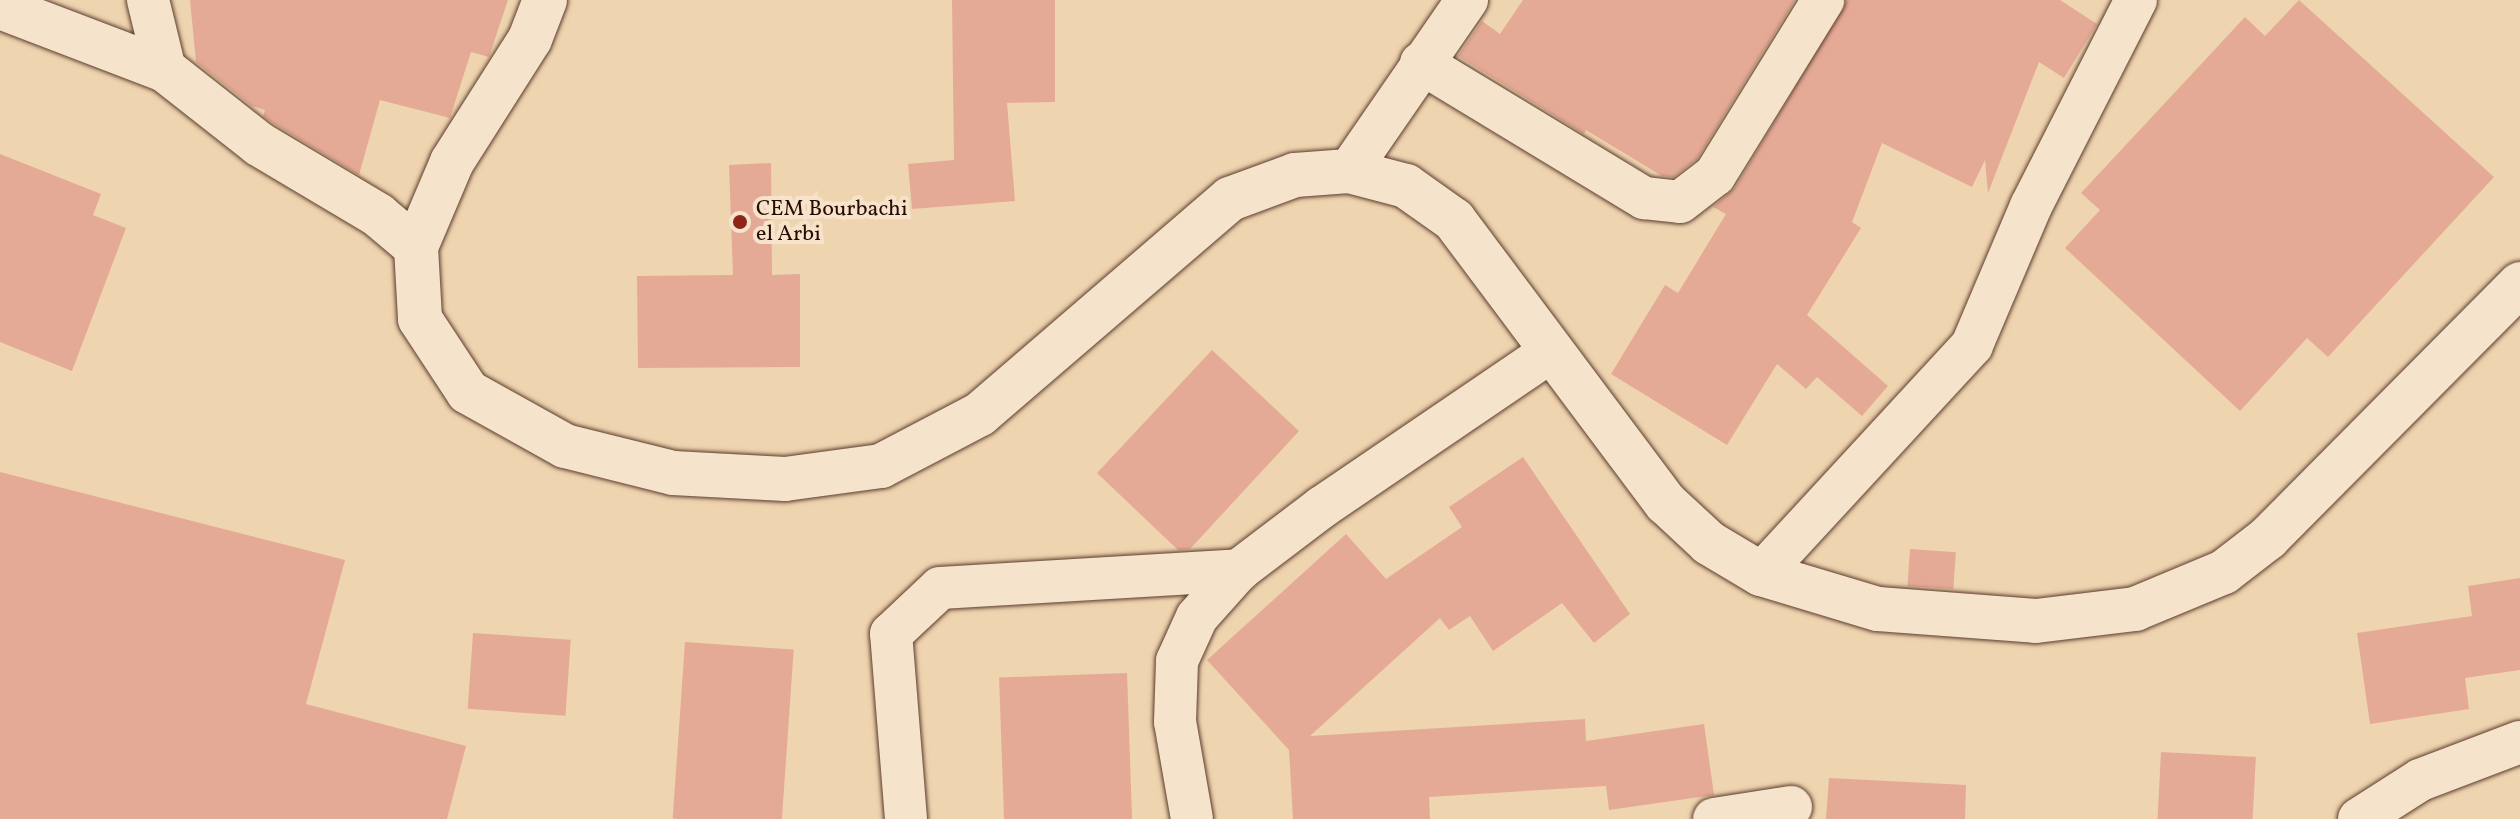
<!DOCTYPE html>
<html>
<head>
<meta charset="utf-8">
<style>
	body { margin:0 }
	#map { position:relative; width:2520px; height:819px; overflow:hidden; background:#efd4b0; font-family:Vollkorn,serif }
	div>[style] { position:absolute }
	[style*='--x'] { left:calc(var(--x)*1px); top:calc(var(--y)*1px); width:calc(var(--w)*1px); rotate:calc(var(--a)*1deg) }
	.building>* { inset:0; background:#e5aa96; transform-origin:0 0 }
	.roads { filter:drop-shadow(0 0 2px #5c3d2c) drop-shadow(0 0 2px #5c3d2c) }
	.minor>* { height:42px; margin:-21px; padding:0 21px; transform-origin:21px; border-radius:21px; background:#f5e3cc }
	.tertiary>* { height:44px; margin:-22px; padding:0 22px; transform-origin:22px; border-radius:22px; background:#f5e3cc }
	.secondary>* { height:44px; margin:-22px; padding:0 22px; transform-origin:22px; border-radius:22px; background:#f5e3cc }
	.dots>* { width:22px; height:22px; translate:-50% -50%; box-sizing:border-box; border:4px solid #f5e3cc; border-radius:50% }
	span { translate:-50% -50%; white-space:nowrap; text-align:center; line-height:1.15; -webkit-text-stroke:8px #f5e3cc; paint-order:stroke }
	.poi-label { font-size:22px; color:#2b0b00 }
	.left { translate:0 -50%; text-align:left }
</style>
</head>
<body>
<div id="map">
	<div class="building">
		<i style="clip-path:polygon(190px 0,508px 0,489px 57px,471px 52px,450px 118px,380px 100px,359px 175px,273px 123px,263px 116px,265px 110px,252px 106px,196px 62px)"></i>
		<i style="clip-path:polygon(952px 0,1055px 0,1055px 102px,1007px 103px,1015px 201px,912px 209px,908px 164px,954px 160px)"></i>
		<i style="clip-path:polygon(1523px 0,1795px 0,1697px 159px,1673px 177px,1662px 176px,1586px 130px,1584px 134px,1458px 56px,1482px 21px,1500px 34px)"></i>
		<i style="clip-path:polygon(1847px 0,2060px 0,2097px 24px,2064px 78px,2039px 62px,1988px 193px,1985px 160px,1972px 187px,1882px 143px,1852px 222px,1861px 228px,1807px 315px,1888px 386px,1862px 416px,1817px 377px,1806px 389px,1777px 364px,1727px 445px,1611px 374px,1665px 285px,1678px 293px,1726px 214px,1713px 207px,1735px 188px)"></i>
		<i style="clip-path:polygon(2299px 0,2494px 177px,2328px 357px,2307px 338px,2240px 411px,2065px 248px,2100px 210px,2081px 193px,2245px 17px,2265px 36px)"></i>
		<i style="clip-path:polygon(0 154px,101px 194px,93px 215px,126px 228px,72px 371px,0 342px)"></i>
		<i style="clip-path:polygon(771px 163px,772px 275px,800px 274px,800px 367px,638px 368px,637px 276px,733px 275px,729px 165px)"></i>
		<i style="clip-path:polygon(1212px 350px,1299px 431px,1190px 549px,1178px 550px,1097px 473px)"></i>
		<i style="clip-path:polygon(1523px 457px,1630px 614px,1594px 643px,1562px 603px,1493px 651px,1470px 616px,1449px 630px,1440px 618px,1310px 736px,1585px 719px,1586px 741px,1704px 724px,1714px 795px,1609px 810px,1606px 786px,1429px 797px,1430px 819px,1293px 819px,1289px 750px,1207px 660px,1346px 534px,1386px 579px,1462px 527px,1449px 507px)"></i>
		<i style="clip-path:polygon(0 472px,345px 560px,306px 704px,466px 746px,447px 819px,0 819px)"></i>
		<i style="left:1910px;top:549px;width:46px;height:37px;rotate:4deg"></i>
		<i style="clip-path:polygon(2520px 578px,2520px 670px,2465px 678px,2469px 709px,2370px 724px,2357px 633px,2472px 616px,2468px 586px)"></i>
		<i style="left:473px;top:633px;width:98px;height:76px;rotate:4deg"></i>
		<i style="left:685px;top:642px;width:109px;height:177px;rotate:4deg"></i>
		<i style="left:1127px;top:673px;width:146px;height:128px;rotate:88deg"></i>
		<i style="left:2161px;top:752px;width:95px;height:67px;rotate:3deg"></i>
		<i style="clip-path:polygon(1829px 778px,1966px 785px,1965px 819px,1826px 819px)"></i>
	</div>
	<div class="roads">
		<div class="minor">
			<i style="--x:148;--y:0;--w:72;--a:76.3"></i>
			<i style="--x:1421;--y:63;--w:261;--a:31.2"></i>
			<i style="--x:1644;--y:198;--w:36;--a:6"></i>
			<i style="--x:1680;--y:202;--w:44;--a:-37.6"></i>
			<i style="--x:1715;--y:175;--w:206;--a:-58.3"></i>
			<i style="--x:1349;--y:171;--w:208;--a:-55.4"></i>
			<i style="--x:1761;--y:574;--w:311;--a:-47.3"></i>
			<i style="--x:1972;--y:345;--w:151;--a:-67"></i>
			<i style="--x:2031;--y:206;--w:231;--a:-63"></i>
			<i style="--x:906;--y:819;--w:186;--a:-94.6"></i>
			<i style="--x:891;--y:634;--w:67;--a:-43.2"></i>
			<i style="--x:940;--y:588;--w:300;--a:-3.4"></i>
			<i style="--x:1192;--y:819;--w:98;--a:-99.9"></i>
			<i style="--x:1175;--y:722;--w:61;--a:-88.1"></i>
			<i style="--x:1177;--y:661;--w:48;--a:-65.6"></i>
			<i style="--x:1197;--y:617;--w:63;--a:-48.2"></i>
			<i style="--x:1239;--y:570;--w:104;--a:-37.2"></i>
			<i style="--x:1322;--y:507;--w:276;--a:-34.2"></i>
			<i style="--x:1714;--y:819;--w:78;--a:-8.9"></i>
			<i style="--x:2359;--y:819;--w:72;--a:-32.6"></i>
			<i style="--x:2420;--y:780;--w:107;--a:-20.8"></i>
		</div>
		<div class="tertiary">
			<i style="--x:0;--y:7;--w:177;--a:20.9"></i>
			<i style="--x:165;--y:70;--w:120;--a:38.2"></i>
			<i style="--x:259;--y:144;--w:139;--a:30.8"></i>
			<i style="--x:378;--y:215;--w:50;--a:40.1"></i>
		</div>
		<div class="secondary">
			<i style="--x:545;--y:0;--w:42;--a:111"></i>
			<i style="--x:530;--y:39;--w:146;--a:122.4"></i>
			<i style="--x:452;--y:162;--w:92;--a:113"></i>
			<i style="--x:416;--y:247;--w:72;--a:86.8"></i>
			<i style="--x:420;--y:319;--w:87;--a:56.7"></i>
			<i style="--x:468;--y:392;--w:111;--a:29.1"></i>
			<i style="--x:565;--y:446;--w:111;--a:14"></i>
			<i style="--x:673;--y:473;--w:112;--a:3.1"></i>
			<i style="--x:785;--y:479;--w:97;--a:-7.7"></i>
			<i style="--x:881;--y:466;--w:112;--a:-27.7"></i>
			<i style="--x:980;--y:414;--w:330;--a:-40.7"></i>
			<i style="--x:1230;--y:199;--w:69;--a:-20.3"></i>
			<i style="--x:1295;--y:175;--w:54;--a:-4.2"></i>
			<i style="--x:1349;--y:171;--w:59;--a:14.7"></i>
			<i style="--x:1406;--y:186;--w:59;--a:35.3"></i>
			<i style="--x:1454;--y:220;--w:354;--a:53.2"></i>
			<i style="--x:1666;--y:503;--w:59;--a:42.9"></i>
			<i style="--x:1709;--y:543;--w:61;--a:30.8"></i>
			<i style="--x:1761;--y:574;--w:122;--a:16.7"></i>
			<i style="--x:1878;--y:609;--w:158;--a:4.3"></i>
			<i style="--x:2036;--y:621;--w:100;--a:-6.9"></i>
			<i style="--x:2135;--y:609;--w:96;--a:-22.6"></i>
			<i style="--x:2224;--y:572;--w:56;--a:-37.7"></i>
			<i style="--x:2268;--y:538;--w:358;--a:-45.2"></i>
		</div>
	</div>
	<div class="dots">
		<i style="left:740px;top:222px;background:#8f2418"></i>
	</div>
	<div class="poi-label">
		<span class="left" style="left:756px;top:222px">CEM Bourbachi<br>el Arbi</span>
	</div>
</div>
</body>
</html>
